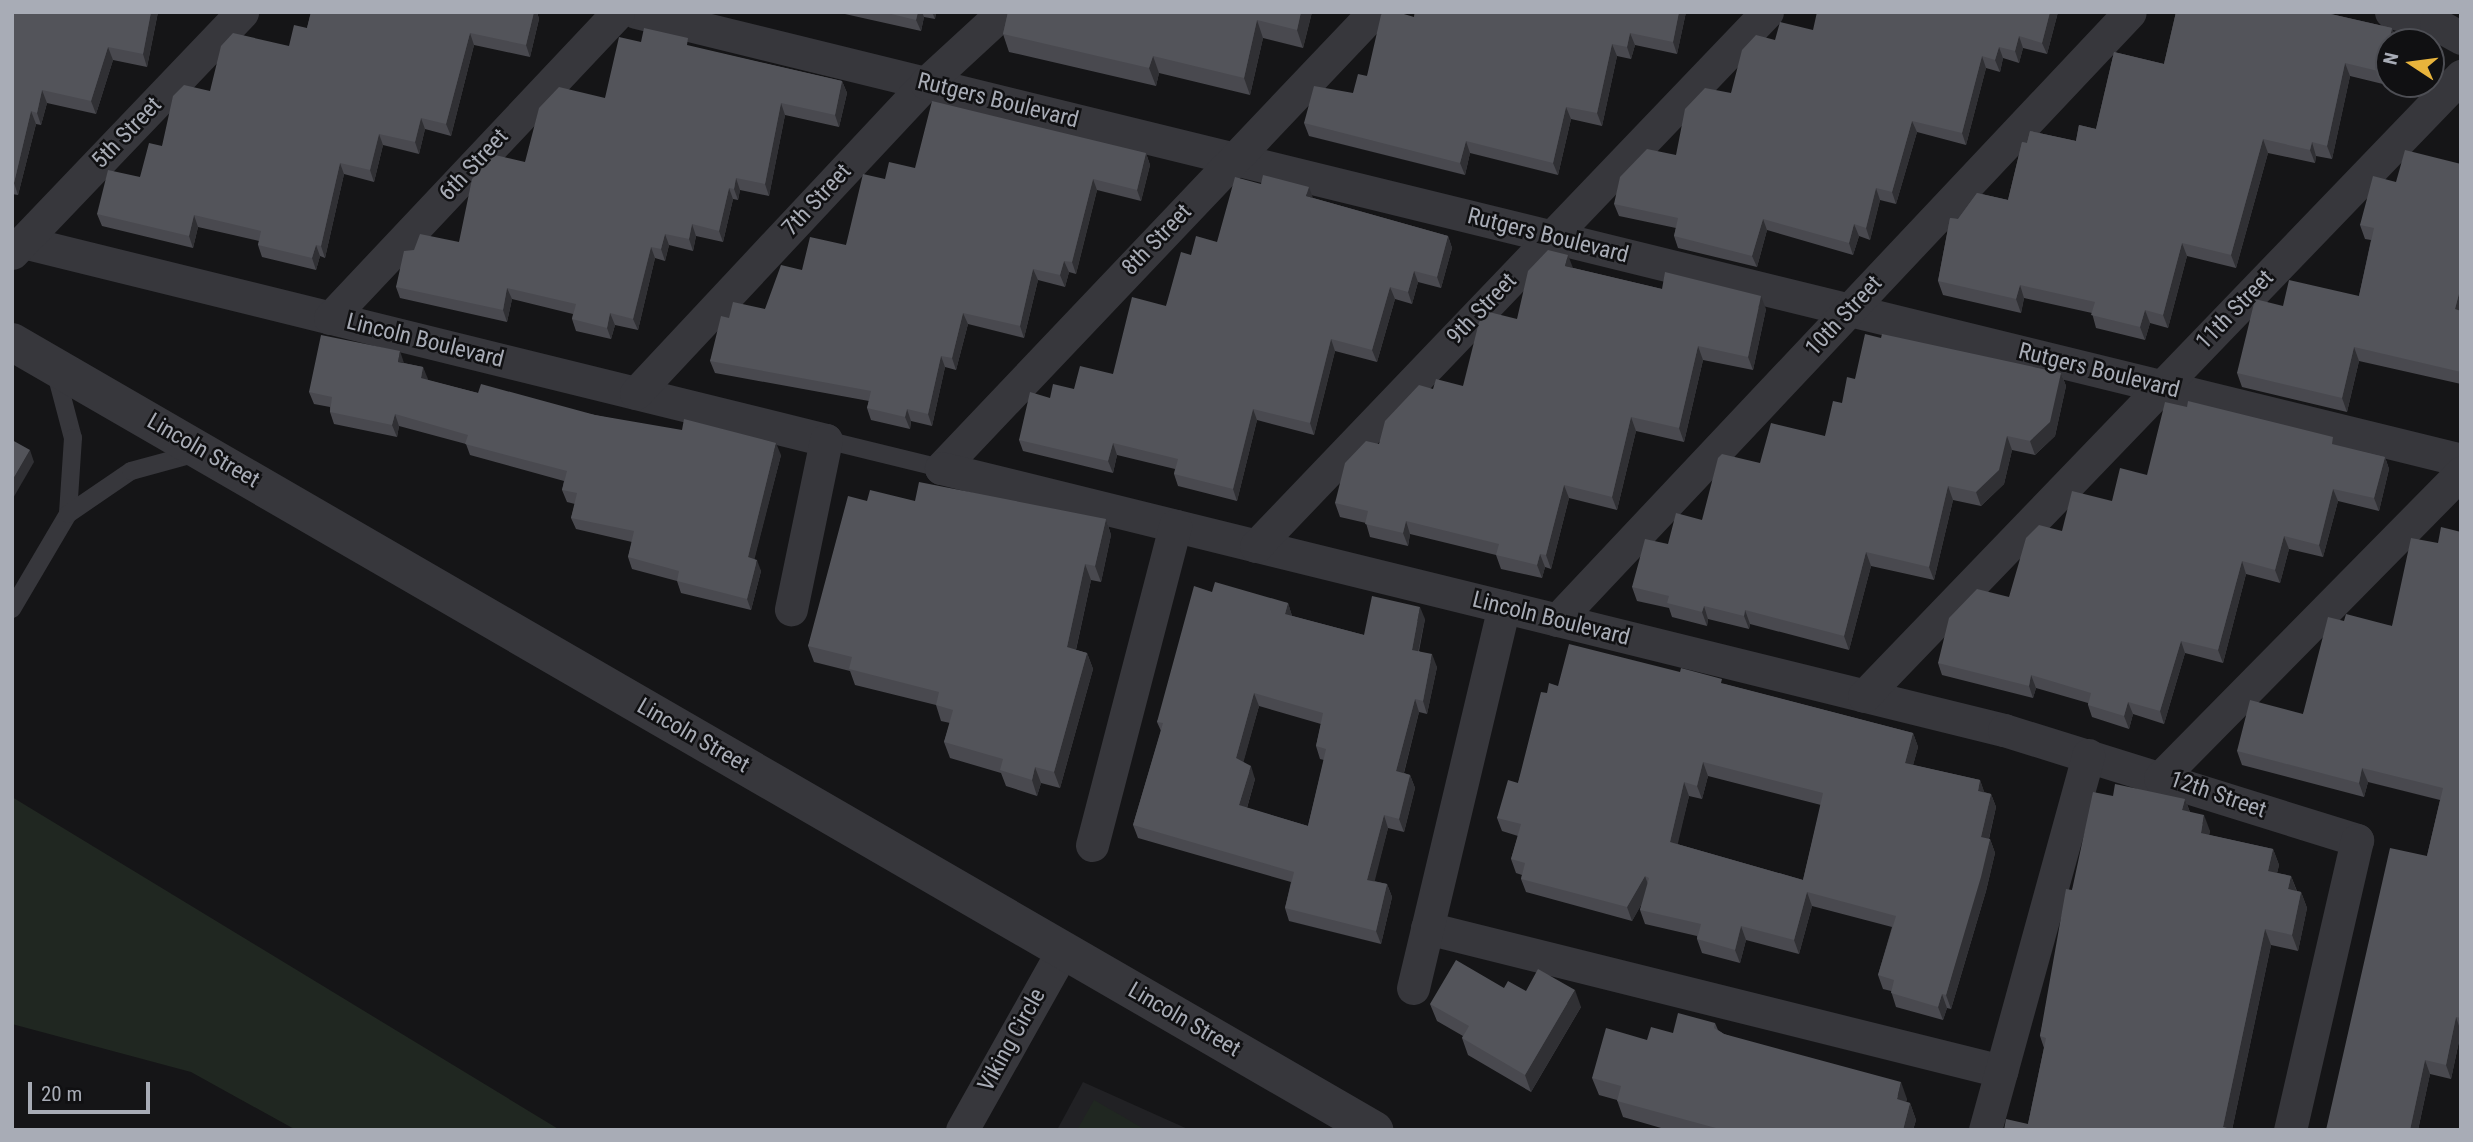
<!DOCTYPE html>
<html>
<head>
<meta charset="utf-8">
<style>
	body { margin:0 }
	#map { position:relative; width:2473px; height:1142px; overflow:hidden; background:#151517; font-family:"Roboto Condensed",sans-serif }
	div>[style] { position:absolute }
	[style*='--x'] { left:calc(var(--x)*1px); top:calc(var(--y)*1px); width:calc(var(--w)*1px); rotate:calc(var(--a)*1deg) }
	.built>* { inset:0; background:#212124 }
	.green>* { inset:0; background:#202721 }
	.service>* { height:18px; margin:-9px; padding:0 9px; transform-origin:9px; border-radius:9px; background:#37373c }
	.minor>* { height:33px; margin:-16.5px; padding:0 16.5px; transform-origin:16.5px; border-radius:16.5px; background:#37373c }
	.tertiary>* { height:38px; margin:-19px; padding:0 19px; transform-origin:19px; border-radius:19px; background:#37373c }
	.wall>* { inset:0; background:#49494f }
	.shaded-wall>* { inset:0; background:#303034 }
	.building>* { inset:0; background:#53545a }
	span { translate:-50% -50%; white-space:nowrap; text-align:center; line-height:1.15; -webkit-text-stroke:5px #101012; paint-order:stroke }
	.street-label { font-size:23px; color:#a8acb6 }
	.frame { position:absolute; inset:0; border:14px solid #a8acb6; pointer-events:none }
	.north { position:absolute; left:2375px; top:28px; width:70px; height:70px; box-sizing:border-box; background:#101012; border:2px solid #4d4e54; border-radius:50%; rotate:283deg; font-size:19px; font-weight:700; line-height:28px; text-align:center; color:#a8acb6 }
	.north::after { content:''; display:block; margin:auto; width:24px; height:32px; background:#e8b43c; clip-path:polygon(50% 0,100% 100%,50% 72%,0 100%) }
	.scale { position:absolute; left:28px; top:1082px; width:122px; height:32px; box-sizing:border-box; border:4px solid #a8acb6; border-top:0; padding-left:9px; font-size:21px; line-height:24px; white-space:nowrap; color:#a8acb6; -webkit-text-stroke:5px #101012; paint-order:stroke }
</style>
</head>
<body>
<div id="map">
	<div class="built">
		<i style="clip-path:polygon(1083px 1082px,1190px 1130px,1057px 1130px)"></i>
	</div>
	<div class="green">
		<i style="clip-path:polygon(12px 797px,560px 1130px,296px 1130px,191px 1072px,12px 1024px)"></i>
		<i style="clip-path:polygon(1094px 1100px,1146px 1130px,1077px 1130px)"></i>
	</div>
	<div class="service">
		<i style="--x:55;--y:370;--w:70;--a:75.2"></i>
		<i style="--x:73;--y:438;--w:76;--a:93.8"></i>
		<i style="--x:826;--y:440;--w:118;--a:13.7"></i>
		<i style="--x:12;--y:609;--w:110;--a:-59.5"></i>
		<i style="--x:68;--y:514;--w:76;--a:-34.3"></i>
		<i style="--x:131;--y:471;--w:68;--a:-15.3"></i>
	</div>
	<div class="minor">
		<i style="--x:636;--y:12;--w:1879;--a:13.79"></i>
		<i style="--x:1374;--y:12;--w:629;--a:133.52"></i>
		<i style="--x:941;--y:468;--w:1095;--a:13.85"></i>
		<i style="--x:2004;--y:730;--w:370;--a:17.3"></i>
		<i style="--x:2357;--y:840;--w:298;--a:103"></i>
		<i style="--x:2391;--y:12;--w:47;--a:14.9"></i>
		<i style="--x:2436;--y:24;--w:29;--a:29"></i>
		<i style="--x:23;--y:242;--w:827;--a:13.85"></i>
		<i style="--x:826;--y:440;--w:173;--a:101.7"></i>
		<i style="--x:12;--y:253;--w:333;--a:-46.3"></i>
		<i style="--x:330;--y:318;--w:420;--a:-46.7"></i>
		<i style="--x:636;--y:393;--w:424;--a:-46.9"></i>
		<i style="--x:926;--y:83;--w:105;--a:-42.7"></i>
		<i style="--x:1256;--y:546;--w:739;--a:-46.26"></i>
		<i style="--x:1557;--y:620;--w:835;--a:-46.7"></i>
		<i style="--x:1864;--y:696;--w:861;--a:-46.08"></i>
		<i style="--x:2160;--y:778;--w:429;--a:-45.4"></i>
		<i style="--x:1092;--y:845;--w:330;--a:-75.4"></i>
		<i style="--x:1427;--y:928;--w:592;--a:13.99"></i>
		<i style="--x:1413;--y:988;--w:392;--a:-76.6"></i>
		<i style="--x:962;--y:1130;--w:206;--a:-60.7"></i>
		<i style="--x:1985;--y:1130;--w:389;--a:-74.6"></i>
	</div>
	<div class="tertiary">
		<i style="--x:12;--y:342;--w:1574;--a:30.05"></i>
	</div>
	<div class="wall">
		<i style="clip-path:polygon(12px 12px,158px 12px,147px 67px,113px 60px,96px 114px,47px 103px,41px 125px,36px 124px,18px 195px,12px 194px)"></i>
		<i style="clip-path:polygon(311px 12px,537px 12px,539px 19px,530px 57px,474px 45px,451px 136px,425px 129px,419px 154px,383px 145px,374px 182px,344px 174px,325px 258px,320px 256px,316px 270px,262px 257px,258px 245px,259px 241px,198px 227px,193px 248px,102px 226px,97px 214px,140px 177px,162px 146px,210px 91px,289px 46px,307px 28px)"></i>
		<i style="clip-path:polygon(836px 12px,936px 12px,935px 19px,924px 17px,921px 31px)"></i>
		<i style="clip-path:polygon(1008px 12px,1312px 12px,1303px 48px,1263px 38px,1250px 95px,1159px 73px,1156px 86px,1009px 52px,1003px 34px)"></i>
		<i style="clip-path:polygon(1415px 12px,1686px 12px,1677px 54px,1635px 45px,1631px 59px,1617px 56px,1602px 126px,1571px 119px,1558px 175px,1470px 153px,1465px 175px,1309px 136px,1304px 123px,1353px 93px,1414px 17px)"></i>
		<i style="clip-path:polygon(2058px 12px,2047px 54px,2023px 48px,2019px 63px,2003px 58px,2000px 72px,1986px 68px,1966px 145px,1917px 132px,1896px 204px,1880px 200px,1870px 240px,1859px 236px,1853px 255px,1767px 230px,1757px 267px,1678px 248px,1674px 236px,1676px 228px,1619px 216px,1614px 204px,1676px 155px,1731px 93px,1775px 40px,1813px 30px)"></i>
		<i style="clip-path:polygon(2176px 12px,2322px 12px,2392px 28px,2397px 41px,2389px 42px,2389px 76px,2387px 85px,2350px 76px,2332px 159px,2316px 156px,2315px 163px,2268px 153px,2236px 268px,2187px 256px,2168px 328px,2150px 323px,2145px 340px,2096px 328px,2092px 313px,2024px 298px,2021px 313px,1943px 295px,1938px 281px,1950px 218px,1958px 219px,1977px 193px,2008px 200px,2022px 142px,2027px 143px,2030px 131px,2076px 141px,2079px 125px,2096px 129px,2114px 52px,2164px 64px)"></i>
		<i style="clip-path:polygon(641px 42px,692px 47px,842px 81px,847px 93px,839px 127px,785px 115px,769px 196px,740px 190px,738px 200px,733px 199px,723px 242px,696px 236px,693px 251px,669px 245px,665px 261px,655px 258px,638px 330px,615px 325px,611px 339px,576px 331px,572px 319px,573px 314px,512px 299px,507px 322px,400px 298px,396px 287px,414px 250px,459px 242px,525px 162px,605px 98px)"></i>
		<i style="clip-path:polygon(1146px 153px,1150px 165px,1141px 201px,1097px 190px,1076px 274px,1069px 272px,1065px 287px,1038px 280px,1024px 338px,968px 324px,956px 370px,945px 367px,932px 426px,911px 421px,910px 429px,871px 420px,867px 408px,869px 401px,715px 373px,710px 361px,729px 318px,765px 309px,802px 270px,846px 245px,885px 179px,915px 168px)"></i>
		<i style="clip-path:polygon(2461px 164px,2461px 384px,2359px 361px,2347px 412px,2242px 387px,2237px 373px,2283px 306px,2359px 296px,2371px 240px,2365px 239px,2360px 225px,2396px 182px)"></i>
		<i style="clip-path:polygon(1313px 198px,1448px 236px,1452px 248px,1441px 288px,1418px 282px,1412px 304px,1395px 299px,1377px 362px,1335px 351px,1314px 435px,1257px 420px,1237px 501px,1178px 486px,1174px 474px,1175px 469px,1117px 455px,1113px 473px,1023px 451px,1019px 440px,1050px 398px,1113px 374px,1166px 306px,1191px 255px)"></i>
		<i style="clip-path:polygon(1573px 268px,1662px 289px,1766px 309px,1753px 370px,1703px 360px,1684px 442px,1636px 431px,1617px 510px,1569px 498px,1551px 569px,1545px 567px,1542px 578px,1501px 569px,1496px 555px,1410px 534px,1408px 546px,1370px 537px,1366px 523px,1340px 517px,1335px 503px,1379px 444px,1433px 389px,1463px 386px,1517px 319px)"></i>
		<i style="clip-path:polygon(1881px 338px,2061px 373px,2066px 386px,2055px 436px,2035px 455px,2012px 450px,2004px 484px,1981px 506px,1953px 500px,1934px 580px,1871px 566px,1849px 650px,1750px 624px,1749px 629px,1708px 619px,1707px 626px,1672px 617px,1669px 608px,1637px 601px,1632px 587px,1668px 544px,1702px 520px,1760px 463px,1825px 436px,1855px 379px)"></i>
		<i style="clip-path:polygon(404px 363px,423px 367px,427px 380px,478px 393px,595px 415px,781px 455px,754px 559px,761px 571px,751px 610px,681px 593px,677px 581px,632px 569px,628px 557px,632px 542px,576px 529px,571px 518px,575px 504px,567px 502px,562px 490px,564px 481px,470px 455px,466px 444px,399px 426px,397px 437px,334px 424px,330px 412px,330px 407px,314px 404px,309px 392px)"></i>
		<i style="clip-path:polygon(2336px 446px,2385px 457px,2389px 469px,2379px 511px,2338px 501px,2323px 557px,2289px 549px,2280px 583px,2246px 574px,2223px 663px,2185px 653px,2164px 724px,2133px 714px,2129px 729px,2092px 717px,2088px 705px,2088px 703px,2036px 688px,2033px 698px,1942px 675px,1938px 663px,2009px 597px,2062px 531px,2112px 501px,2147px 475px)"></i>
		<i style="clip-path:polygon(867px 501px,915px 501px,1106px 519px,1111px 535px,1101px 582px,1091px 580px,1076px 650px,1087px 653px,1093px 669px,1060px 788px,1041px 783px,1037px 796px,1006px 786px,1001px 773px,950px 758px,944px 742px,950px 723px,941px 721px,936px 705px,855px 685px,850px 671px,814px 662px,808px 646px)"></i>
		<i style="clip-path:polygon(2461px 532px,2461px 1032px,2451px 1079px,2430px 1074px,2418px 1130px,2326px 1130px,2427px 856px,2440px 800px,2368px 782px,2364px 797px,2242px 765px,2237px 751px,2303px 714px,2344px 621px,2392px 626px,2438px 543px)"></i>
		<i style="clip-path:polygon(evenodd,1212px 592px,1288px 603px,1292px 616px,1364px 635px,1425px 619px,1419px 651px,1437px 667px,1427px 714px,1419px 712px,1404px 773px,1410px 775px,1415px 788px,1404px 832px,1388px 828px,1374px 881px,1387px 884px,1392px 897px,1381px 944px,1289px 921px,1285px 908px,1291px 882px,1138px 838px,1133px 825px,1161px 731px,1157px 722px,1212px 592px,1259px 706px,1321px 724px,1316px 746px,1320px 759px,1324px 760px,1308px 826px,1247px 808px,1255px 779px,1243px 762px,1259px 706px)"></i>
		<i style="clip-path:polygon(evenodd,1724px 684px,1913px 733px,1918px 747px,1913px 765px,1980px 780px,1984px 792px,1991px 794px,1996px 807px,1989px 839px,1990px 839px,1995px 853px,1986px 891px,1951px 1009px,1947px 1008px,1943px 1020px,1896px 1007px,1891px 991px,1883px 989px,1878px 975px,1892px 927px,1812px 906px,1799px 954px,1746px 940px,1740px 963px,1702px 953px,1697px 939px,1697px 936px,1645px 924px,1640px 910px,1642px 903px,1632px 921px,1526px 892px,1521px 879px,1522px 875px,1516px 873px,1511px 859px,1518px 836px,1502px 831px,1497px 818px,1518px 783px,1547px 693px,1558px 686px,1724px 684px,1708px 776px,1821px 805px,1803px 880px,1677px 844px,1689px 796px,1702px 799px,1708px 776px)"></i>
		<i style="clip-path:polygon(2113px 796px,2185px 799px,2190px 812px,2210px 831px,2209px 835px,2273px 849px,2279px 865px,2277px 873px,2291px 876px,2297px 891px,2301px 892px,2307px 908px,2298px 951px,2271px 945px,2232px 1130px,2004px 1130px,2028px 1124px,2044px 1048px,2040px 1036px,2072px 890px)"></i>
		<i style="clip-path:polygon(1526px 991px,1581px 1007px,1531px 1092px,1468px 1055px,1462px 1038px,1463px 1036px,1437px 1021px,1430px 1004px)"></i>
		<i style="clip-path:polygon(1715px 1023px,1718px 1030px,1724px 1034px,1907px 1099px,1906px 1102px,1910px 1103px,1916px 1120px,1913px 1130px,1668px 1130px,1623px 1117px,1617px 1100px,1599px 1095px,1592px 1078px,1647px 1040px)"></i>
	</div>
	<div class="shaded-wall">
		<i style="clip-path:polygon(151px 12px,158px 12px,147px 67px,143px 54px)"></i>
		<i style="clip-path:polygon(534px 12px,537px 12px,539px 19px,530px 57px,526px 45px)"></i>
		<i style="clip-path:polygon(918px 12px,922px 12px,924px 17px,921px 31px,916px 20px)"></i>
		<i style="clip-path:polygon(932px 12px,936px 12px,935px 19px)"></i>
		<i style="clip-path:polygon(1301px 12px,1312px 12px,1303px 48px,1297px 30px)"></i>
		<i style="clip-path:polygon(1679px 12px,1686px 12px,1677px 54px,1673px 42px)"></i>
		<i style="clip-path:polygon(2050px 12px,2058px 12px,2047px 54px,2042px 43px)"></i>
		<i style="clip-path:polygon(1257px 20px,1263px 38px,1250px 95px,1244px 78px)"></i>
		<i style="clip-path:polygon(2392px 28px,2397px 41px,2397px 42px,2389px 42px)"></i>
		<i style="clip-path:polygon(470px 33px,474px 45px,451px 136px,446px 124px)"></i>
		<i style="clip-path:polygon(1630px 33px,1635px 45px,1631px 59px,1627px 47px)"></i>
		<i style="clip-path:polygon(2019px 36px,2023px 48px,2019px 63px,2015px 51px)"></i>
		<i style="clip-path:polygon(2389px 42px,2389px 76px,2387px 85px,2382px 72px)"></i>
		<i style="clip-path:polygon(1612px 44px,1617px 56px,1602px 126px,1597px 113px)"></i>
		<i style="clip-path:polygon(108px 47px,113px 60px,96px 114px,91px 101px)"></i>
		<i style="clip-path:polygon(1999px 47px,2003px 58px,2000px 72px,1995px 60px)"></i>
		<i style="clip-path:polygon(1153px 56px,1159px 73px,1156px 86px,1149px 68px)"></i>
		<i style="clip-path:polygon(1982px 56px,1986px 68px,1966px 145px,1962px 133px)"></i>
		<i style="clip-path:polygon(2345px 63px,2350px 76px,2332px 159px,2327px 146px)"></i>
		<i style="clip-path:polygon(842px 81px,847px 93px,839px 127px,835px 115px)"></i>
		<i style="clip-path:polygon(42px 90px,47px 103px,41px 125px,37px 113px)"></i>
		<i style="clip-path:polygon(781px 103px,785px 115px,769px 196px,765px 184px)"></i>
		<i style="clip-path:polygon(1566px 107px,1571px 119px,1558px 175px,1553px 163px)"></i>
		<i style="clip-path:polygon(31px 111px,36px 124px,18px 195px,14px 183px)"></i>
		<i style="clip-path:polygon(421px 118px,425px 129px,419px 154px,415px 142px)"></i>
		<i style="clip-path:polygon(1912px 121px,1917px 132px,1896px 204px,1892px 192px)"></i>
		<i style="clip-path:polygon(379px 134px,383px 145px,374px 182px,370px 170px)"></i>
		<i style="clip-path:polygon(2263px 139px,2268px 153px,2236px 268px,2231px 255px)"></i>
		<i style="clip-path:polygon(1466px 141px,1470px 153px,1465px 175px,1460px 163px)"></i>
		<i style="clip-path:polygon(2312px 142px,2316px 156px,2315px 163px,2310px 150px)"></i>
		<i style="clip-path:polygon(1146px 153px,1150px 165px,1141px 201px,1137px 190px)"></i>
		<i style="clip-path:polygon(340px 163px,344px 174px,325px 258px,321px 246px)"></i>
		<i style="clip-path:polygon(736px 178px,740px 190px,738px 200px,734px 189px)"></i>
		<i style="clip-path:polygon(1093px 179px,1097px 190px,1076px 274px,1072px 262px)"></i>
		<i style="clip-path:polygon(1309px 187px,1313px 198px,1306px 196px)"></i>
		<i style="clip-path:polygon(729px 188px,733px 199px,723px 242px,719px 231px)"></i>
		<i style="clip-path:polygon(1876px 188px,1880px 200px,1870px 240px,1866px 228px)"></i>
		<i style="clip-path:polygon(194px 215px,198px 227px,193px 248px,189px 236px)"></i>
		<i style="clip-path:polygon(1763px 219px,1767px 230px,1757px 267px,1752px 256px)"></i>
		<i style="clip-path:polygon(692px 224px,696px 236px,693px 251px,689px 239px)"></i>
		<i style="clip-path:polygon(1854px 224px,1859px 236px,1853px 255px,1849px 243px)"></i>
		<i style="clip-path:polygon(665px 234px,669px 245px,665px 261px,661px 249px)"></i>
		<i style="clip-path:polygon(1448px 236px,1452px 248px,1441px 288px,1437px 277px)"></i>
		<i style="clip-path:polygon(2182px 243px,2187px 256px,2168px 328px,2163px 315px)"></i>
		<i style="clip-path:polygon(316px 245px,320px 256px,316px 270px,312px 258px)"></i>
		<i style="clip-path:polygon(651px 247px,655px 258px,638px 330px,633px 319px)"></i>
		<i style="clip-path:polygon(1568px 255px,1573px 268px,1565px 266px)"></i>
		<i style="clip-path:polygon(1064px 261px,1069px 272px,1065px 287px,1060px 275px)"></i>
		<i style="clip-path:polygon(1033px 269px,1038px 280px,1024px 338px,1020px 326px)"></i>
		<i style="clip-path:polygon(1414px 271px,1418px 282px,1412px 304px,1408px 292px)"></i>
		<i style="clip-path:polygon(2020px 285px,2024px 298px,2021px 313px,2016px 299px)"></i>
		<i style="clip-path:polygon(2461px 286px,2461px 319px,2455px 309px)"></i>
		<i style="clip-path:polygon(1390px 287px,1395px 299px,1377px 362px,1372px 350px)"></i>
		<i style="clip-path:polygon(507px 288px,512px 299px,507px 322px,503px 310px)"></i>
		<i style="clip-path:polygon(1761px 296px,1766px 309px,1753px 370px,1748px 357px)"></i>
		<i style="clip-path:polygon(2145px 310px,2150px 323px,2145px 340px,2140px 327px)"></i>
		<i style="clip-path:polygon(610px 313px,615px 325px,611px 339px,607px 328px)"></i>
		<i style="clip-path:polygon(963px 313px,968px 324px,956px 370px,952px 358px)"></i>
		<i style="clip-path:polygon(1331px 339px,1335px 351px,1314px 435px,1310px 423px)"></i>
		<i style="clip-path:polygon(1698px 346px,1703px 360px,1684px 442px,1679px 428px)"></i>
		<i style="clip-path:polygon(2354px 347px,2359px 361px,2347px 412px,2342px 398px)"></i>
		<i style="clip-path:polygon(400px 351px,404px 363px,398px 362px)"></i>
		<i style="clip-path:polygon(941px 356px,945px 367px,932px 426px,928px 414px)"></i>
		<i style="clip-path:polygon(423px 367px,428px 379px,425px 390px,421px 378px)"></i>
		<i style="clip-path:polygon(2061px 373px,2066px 386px,2055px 436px,2035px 455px,2030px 441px)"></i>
		<i style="clip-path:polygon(907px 409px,911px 421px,910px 429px,905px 417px)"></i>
		<i style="clip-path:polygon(1253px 409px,1257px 420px,1237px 501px,1233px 489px)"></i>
		<i style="clip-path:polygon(395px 414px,399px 426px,397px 437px,392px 425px)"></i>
		<i style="clip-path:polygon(1631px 417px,1636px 431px,1617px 510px,1612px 497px)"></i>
		<i style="clip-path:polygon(2007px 436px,2012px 450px,2004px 484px,1981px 506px,1976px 492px)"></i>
		<i style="clip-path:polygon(776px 443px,781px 455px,752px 569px,748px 557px)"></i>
		<i style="clip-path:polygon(1113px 443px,1117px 455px,1113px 473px,1108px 461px)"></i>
		<i style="clip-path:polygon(30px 450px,34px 462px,12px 500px,12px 481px)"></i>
		<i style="clip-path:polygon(2385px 457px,2389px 469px,2379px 511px,2374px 498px)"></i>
		<i style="clip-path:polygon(1564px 485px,1569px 498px,1551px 569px,1546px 555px)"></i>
		<i style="clip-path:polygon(1948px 486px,1953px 500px,1934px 580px,1929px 567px)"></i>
		<i style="clip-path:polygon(2333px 489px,2338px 501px,2323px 557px,2319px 545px)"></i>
		<i style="clip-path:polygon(1106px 519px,1111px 535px,1101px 582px,1095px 566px)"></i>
		<i style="clip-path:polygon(1406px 521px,1410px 534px,1408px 546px,1403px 533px)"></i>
		<i style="clip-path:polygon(2284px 536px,2289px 549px,2280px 583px,2275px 570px)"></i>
		<i style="clip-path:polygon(1866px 552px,1871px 566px,1849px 650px,1844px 636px)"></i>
		<i style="clip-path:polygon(1540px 554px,1545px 567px,1542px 578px,1537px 565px)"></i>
		<i style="clip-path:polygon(757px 560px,761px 571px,751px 610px,747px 599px)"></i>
		<i style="clip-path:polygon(2242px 561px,2246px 574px,2223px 663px,2218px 650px)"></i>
		<i style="clip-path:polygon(1085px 564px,1091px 580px,1073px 663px,1067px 647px)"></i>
		<i style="clip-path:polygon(1288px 603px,1292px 616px,1289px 627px,1285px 614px)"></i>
		<i style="clip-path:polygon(1704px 606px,1708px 619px,1707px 626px,1702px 612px)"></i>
		<i style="clip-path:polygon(1420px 607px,1425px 619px,1416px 662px,1412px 650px)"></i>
		<i style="clip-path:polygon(1745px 610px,1750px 624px,1749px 629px,1744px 616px)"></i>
		<i style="clip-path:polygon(2181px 641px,2185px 653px,2164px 724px,2160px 711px)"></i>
		<i style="clip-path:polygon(1087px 653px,1093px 669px,1060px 788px,1054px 772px)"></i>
		<i style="clip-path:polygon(1432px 654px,1437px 667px,1427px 714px,1423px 701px)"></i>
		<i style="clip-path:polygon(2031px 675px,2036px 688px,2033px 698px,2029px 686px)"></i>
		<i style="clip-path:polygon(1254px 693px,1259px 706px,1241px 771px,1236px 758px)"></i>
		<i style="clip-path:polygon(1415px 699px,1419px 712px,1401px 784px,1396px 771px)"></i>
		<i style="clip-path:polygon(2128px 702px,2133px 714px,2129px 729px,2124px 716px)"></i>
		<i style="clip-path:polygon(1913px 733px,1918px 747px,1910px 777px,1905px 763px)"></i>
		<i style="clip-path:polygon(1703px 762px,1708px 776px,1702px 799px,1697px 786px)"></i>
		<i style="clip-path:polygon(1251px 766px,1255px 779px,1244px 818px,1239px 805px)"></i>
		<i style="clip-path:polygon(1035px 767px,1041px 783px,1037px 796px,1032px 780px)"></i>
		<i style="clip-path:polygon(2362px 768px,2368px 782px,2364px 797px,2359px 783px)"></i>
		<i style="clip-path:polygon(1410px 775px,1415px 788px,1404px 832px,1399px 819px)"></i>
		<i style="clip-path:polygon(1980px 780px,1985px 794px,1978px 791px)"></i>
		<i style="clip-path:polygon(1684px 782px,1689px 796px,1675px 856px,1670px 842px)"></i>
		<i style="clip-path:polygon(1991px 794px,1996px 807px,1986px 851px,1981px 837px)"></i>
		<i style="clip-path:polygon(2185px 799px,2191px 815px,2182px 810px)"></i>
		<i style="clip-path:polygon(1384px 815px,1388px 828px,1372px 892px,1367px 880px)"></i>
		<i style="clip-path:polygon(2204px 815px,2210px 831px,2206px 849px,2201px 833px)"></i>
		<i style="clip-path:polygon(1990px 839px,1995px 853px,1986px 891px,1951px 1009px,1946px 995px)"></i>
		<i style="clip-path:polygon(2273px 849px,2279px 865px,2274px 887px,2268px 871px)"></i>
		<i style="clip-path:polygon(1645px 876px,1650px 890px,1632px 921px,1627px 907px)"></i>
		<i style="clip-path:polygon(2291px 876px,2297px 892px,2288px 889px)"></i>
		<i style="clip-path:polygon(1387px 884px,1392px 897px,1381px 944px,1376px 931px)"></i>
		<i style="clip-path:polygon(1807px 892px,1812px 906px,1799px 954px,1794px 940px)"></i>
		<i style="clip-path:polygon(2301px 892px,2307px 908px,2298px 951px,2292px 935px)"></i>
		<i style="clip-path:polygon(1741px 926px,1746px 940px,1740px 963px,1735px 950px)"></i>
		<i style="clip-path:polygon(2265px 929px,2271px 945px,2232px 1130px,2224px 1130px,2223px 1127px)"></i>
		<i style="clip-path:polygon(1575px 990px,1581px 1007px,1531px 1092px,1525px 1075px)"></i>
		<i style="clip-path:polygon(1942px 994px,1947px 1008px,1943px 1020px,1938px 1007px)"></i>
		<i style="clip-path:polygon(2456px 1017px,2461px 1032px,2451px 1079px,2446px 1065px)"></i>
		<i style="clip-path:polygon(2425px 1060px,2430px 1074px,2418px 1130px,2410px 1130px)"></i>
		<i style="clip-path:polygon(1901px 1082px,1907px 1099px,1903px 1116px,1897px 1099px)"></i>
		<i style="clip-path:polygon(1910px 1103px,1916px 1120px,1913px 1130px,1903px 1130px)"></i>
	</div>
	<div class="building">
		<i style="clip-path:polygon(12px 12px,151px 12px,143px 54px,108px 47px,91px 101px,42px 90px,37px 113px,31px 111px,14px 183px,12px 182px)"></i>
		<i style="clip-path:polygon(311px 12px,534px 12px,526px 45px,470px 33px,446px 124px,421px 118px,415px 142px,379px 134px,370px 170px,340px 163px,321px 246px,316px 245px,312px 258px,258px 245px,261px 231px,194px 215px,189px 236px,97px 214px,108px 170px,140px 177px,149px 143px,162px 146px,173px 96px,184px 85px,210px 91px,221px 46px,233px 33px,289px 46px,294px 25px,307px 28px)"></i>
		<i style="clip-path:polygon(883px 12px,918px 12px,916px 20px)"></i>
		<i style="clip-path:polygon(1008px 12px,1301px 12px,1297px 30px,1257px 20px,1244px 78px,1153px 56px,1149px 68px,1003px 34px)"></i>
		<i style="clip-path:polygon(1383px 12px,1397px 12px,1414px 17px,1415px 12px,1679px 12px,1673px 42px,1630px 33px,1627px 47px,1612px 44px,1597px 113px,1566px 107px,1553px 163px,1466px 141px,1460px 163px,1304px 123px,1314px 86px,1353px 93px,1358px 74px,1367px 76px,1381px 15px)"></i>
		<i style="clip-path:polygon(1817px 12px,2050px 12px,2042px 43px,2019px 36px,2015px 51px,1999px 47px,1995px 60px,1982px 56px,1962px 133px,1912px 121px,1892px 192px,1876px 188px,1866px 228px,1854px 224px,1849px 243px,1763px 219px,1752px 256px,1674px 236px,1678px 218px,1614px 204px,1620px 177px,1647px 149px,1676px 155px,1685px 109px,1705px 88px,1731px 93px,1742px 50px,1756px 35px,1775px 40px,1780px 22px,1813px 30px)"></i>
		<i style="clip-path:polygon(2176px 12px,2322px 12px,2392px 28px,2382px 72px,2345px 63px,2327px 146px,2312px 142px,2310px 150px,2263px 139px,2231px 255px,2182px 243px,2163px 315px,2145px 310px,2140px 327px,2091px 315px,2095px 302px,2020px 285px,2016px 299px,1938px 281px,1950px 218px,1958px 219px,1977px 193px,2008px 200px,2022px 142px,2027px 143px,2030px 131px,2076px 141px,2079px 125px,2096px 129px,2114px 52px,2164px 64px)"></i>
		<i style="clip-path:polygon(644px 28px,688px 38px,687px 45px,842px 81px,835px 115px,781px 103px,765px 184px,736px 178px,734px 189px,729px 188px,719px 231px,692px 224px,689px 239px,665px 234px,661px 249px,651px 247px,633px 319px,610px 313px,607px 328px,572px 319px,576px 304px,507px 288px,503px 310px,396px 287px,404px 251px,414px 250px,420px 234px,459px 242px,472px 179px,495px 155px,525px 162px,539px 108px,559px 87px,605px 98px,619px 37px,641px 42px)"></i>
		<i style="clip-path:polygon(932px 101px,1146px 153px,1137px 190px,1093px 179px,1072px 262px,1064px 261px,1060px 275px,1033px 269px,1020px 326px,963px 313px,952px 358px,941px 356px,928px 414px,907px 409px,905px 417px,867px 408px,871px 391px,710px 361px,721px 316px,729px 318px,733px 302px,765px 309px,781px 265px,802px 270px,810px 237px,846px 245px,863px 174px,885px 179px,889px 162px,915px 168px)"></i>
		<i style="clip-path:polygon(2405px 150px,2461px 164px,2461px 286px,2455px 309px,2461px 311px,2461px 372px,2354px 347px,2342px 398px,2237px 373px,2255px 299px,2283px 306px,2289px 280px,2359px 296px,2374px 228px,2360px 225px,2373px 176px,2396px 182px)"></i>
		<i style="clip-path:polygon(1263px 175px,1309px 187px,1306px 196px,1448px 236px,1437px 277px,1414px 271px,1408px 292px,1390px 287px,1372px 350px,1331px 339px,1310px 423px,1253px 409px,1233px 489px,1174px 474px,1178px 459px,1113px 443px,1108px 461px,1019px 440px,1030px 392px,1050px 398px,1053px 384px,1074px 389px,1080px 366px,1113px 374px,1132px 297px,1166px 306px,1181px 252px,1191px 255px,1196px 236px,1217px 242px,1235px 177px,1261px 184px)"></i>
		<i style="clip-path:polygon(1548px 250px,1568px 255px,1565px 266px,1662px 289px,1665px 272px,1761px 296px,1748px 357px,1698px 346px,1679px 428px,1631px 417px,1612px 497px,1564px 485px,1546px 555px,1540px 554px,1537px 565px,1496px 555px,1499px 544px,1406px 521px,1403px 533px,1365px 524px,1368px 511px,1335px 503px,1345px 463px,1366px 441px,1379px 444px,1385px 421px,1419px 385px,1433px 389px,1436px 379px,1463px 386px,1479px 322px,1489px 312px,1517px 319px,1528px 271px)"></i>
		<i style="clip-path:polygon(1865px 334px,1881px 338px,1882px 334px,2061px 373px,2050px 422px,2030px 441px,2007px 436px,1999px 470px,1976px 492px,1948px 486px,1929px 567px,1866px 552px,1844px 636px,1745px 610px,1744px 616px,1704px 606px,1702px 612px,1667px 603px,1669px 596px,1632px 587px,1645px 539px,1668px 544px,1676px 513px,1702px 520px,1718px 458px,1722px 454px,1760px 463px,1771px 423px,1825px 436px,1833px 401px,1842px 403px,1847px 377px,1855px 379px)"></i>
		<i style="clip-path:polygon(321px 335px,400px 351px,398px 362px,423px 367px,421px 378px,478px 393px,481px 384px,595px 415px,682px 430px,684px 419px,776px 443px,748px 557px,757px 560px,747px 599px,677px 581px,679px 571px,628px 557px,634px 531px,571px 518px,577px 493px,562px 490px,567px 471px,465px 444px,468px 435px,395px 414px,392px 425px,330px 412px,332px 397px,309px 392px)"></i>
		<i style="clip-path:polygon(2188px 401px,2333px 437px,2332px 444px,2385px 457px,2374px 498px,2333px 489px,2319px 545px,2284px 536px,2275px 570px,2242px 561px,2218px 650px,2181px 641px,2160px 711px,2128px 702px,2124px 716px,2088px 705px,2091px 693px,2031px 675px,2029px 686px,1938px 663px,1949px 618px,1977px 589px,2009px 597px,2026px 538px,2039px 525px,2062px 531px,2072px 491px,2112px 501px,2120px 468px,2147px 475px,2165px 402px,2187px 407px)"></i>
		<i style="clip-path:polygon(12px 440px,30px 450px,12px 481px)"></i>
		<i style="clip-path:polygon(919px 482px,1106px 519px,1095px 566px,1085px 564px,1067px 647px,1087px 653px,1054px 772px,1035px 767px,1032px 780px,1000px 770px,1003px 759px,944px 742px,953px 710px,936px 705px,939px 692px,849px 669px,852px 657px,808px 646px,848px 496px,867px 501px,870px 490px,915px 501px)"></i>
		<i style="clip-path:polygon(2441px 527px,2461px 532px,2461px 1018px,2456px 1017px,2446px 1065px,2425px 1060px,2410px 1130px,2326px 1130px,2390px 848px,2427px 856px,2443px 788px,2362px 768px,2359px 783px,2237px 751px,2250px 700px,2303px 714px,2328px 617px,2344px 621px,2346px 614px,2392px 626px,2411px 538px,2438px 543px)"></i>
		<i style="clip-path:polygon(evenodd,1215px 582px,1288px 603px,1285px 614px,1364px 635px,1372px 596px,1420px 607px,1412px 650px,1432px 654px,1423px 701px,1415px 699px,1396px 771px,1410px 775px,1399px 819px,1384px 815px,1367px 880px,1387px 884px,1376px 931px,1285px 908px,1294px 872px,1133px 825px,1163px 723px,1157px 722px,1194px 586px,1212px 592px,1215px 582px,1254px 693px,1323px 713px,1316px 746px,1326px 749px,1308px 826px,1239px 805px,1251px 766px,1236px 758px,1254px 693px)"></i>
		<i style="clip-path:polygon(evenodd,1569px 644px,1680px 672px,1681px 668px,1722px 679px,1721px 683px,1913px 733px,1905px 763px,1980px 780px,1978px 791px,1991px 794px,1981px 837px,1990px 839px,1981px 877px,1946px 995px,1942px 994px,1938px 1007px,1891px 993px,1894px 980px,1878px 975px,1896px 916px,1807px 892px,1794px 940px,1741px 926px,1735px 950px,1697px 939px,1701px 924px,1640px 910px,1649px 878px,1645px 876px,1627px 907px,1521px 879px,1525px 863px,1511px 859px,1521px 824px,1497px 818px,1508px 780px,1518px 783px,1541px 692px,1547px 693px,1549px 683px,1558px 686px,1569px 644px,1703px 762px,1823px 793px,1803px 880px,1670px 842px,1684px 782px,1697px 786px,1703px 762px)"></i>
		<i style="clip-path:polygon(2115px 784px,2185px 799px,2182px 810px,2204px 815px,2201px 833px,2273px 849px,2268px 871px,2291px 876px,2288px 889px,2301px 892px,2292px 935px,2265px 929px,2223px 1127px,2231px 1129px,2231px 1130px,2004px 1130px,2006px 1119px,2028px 1124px,2046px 1038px,2040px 1036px,2066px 889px,2072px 890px,2093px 792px,2113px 796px)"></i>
		<i style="clip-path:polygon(1456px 960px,1504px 988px,1508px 981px,1526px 991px,1538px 969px,1575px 990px,1525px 1075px,1462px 1038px,1469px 1026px,1430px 1004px)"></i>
		<i style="clip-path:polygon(1678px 1013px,1715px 1023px,1714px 1028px,1724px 1034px,1901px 1082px,1897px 1099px,1910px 1103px,1903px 1130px,1723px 1130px,1617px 1101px,1621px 1086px,1592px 1078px,1606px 1028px,1647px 1040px,1651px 1027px,1673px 1033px)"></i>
	</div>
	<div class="street-label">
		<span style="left:998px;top:101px;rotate:14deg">Rutgers Boulevard</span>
		<span style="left:127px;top:133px;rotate:-46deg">5th Street</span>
		<span style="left:474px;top:165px;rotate:-47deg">6th Street</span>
		<span style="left:817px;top:200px;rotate:-47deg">7th Street</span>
		<span style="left:1548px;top:236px;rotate:14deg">Rutgers Boulevard</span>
		<span style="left:1157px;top:240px;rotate:-46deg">8th Street</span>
		<span style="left:1482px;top:309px;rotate:-46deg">9th Street</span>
		<span style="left:2235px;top:310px;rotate:-46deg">11th Street</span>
		<span style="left:1844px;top:316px;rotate:-47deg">10th Street</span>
		<span style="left:425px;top:341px;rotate:14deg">Lincoln Boulevard</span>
		<span style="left:2099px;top:371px;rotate:14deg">Rutgers Boulevard</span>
		<span style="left:203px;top:451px;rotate:30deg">Lincoln Street</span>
		<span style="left:1551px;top:619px;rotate:14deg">Lincoln Boulevard</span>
		<span style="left:693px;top:736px;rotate:30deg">Lincoln Street</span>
		<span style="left:2218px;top:795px;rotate:19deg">12th Street</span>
		<span style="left:1184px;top:1020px;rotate:30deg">Lincoln Street</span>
		<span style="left:1012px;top:1040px;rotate:-61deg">Viking Circle</span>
	</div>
	<div class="frame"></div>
	<div class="north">N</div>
	<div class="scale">20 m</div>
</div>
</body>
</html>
